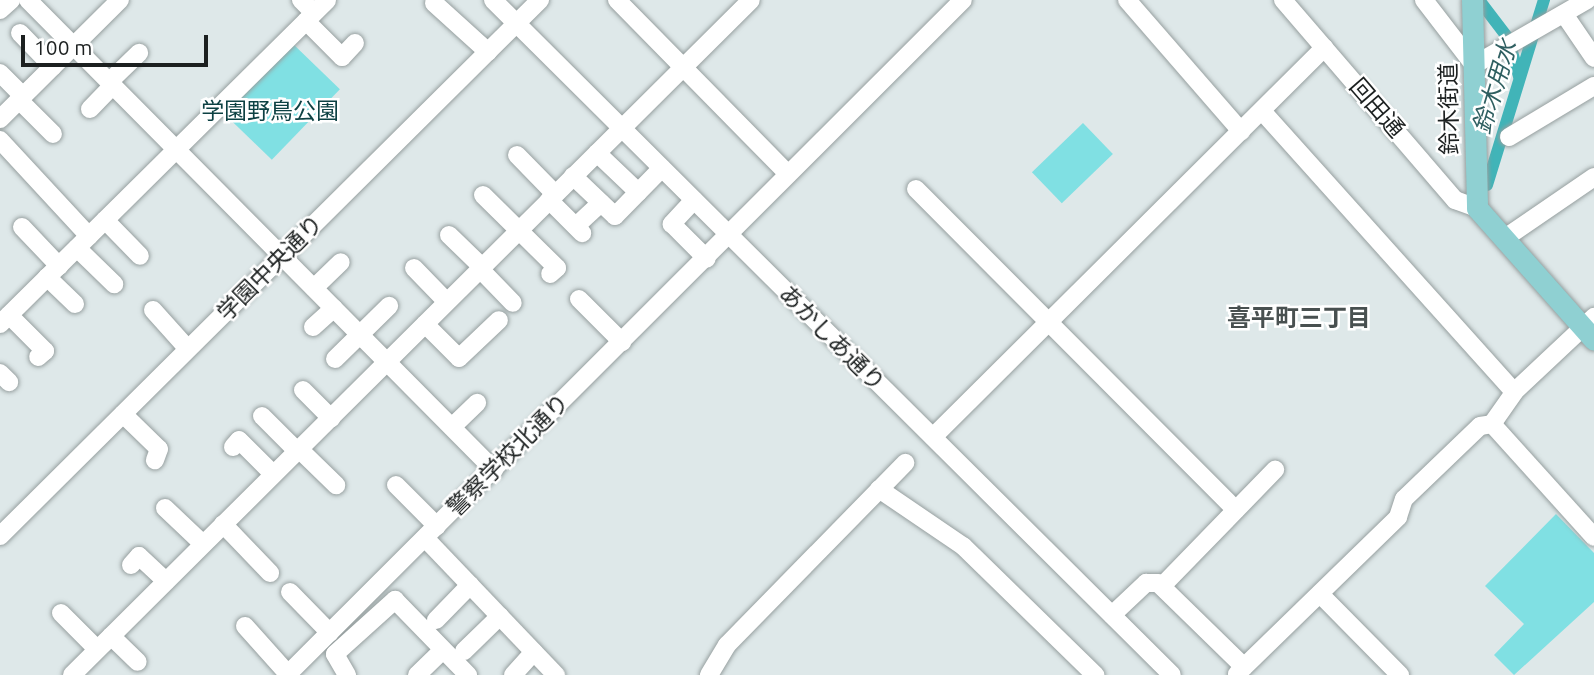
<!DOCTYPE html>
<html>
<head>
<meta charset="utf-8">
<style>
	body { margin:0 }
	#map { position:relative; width:1594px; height:675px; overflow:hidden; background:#dee8e9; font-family:Ubuntu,"Noto Sans JP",sans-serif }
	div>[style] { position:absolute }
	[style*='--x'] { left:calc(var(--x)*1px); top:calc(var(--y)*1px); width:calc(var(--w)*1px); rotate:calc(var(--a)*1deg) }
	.green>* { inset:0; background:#80e0e3; transform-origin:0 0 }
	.canal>* { height:12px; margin:-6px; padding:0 6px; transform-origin:6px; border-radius:6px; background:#41b4b8 }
	.roads { filter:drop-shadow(0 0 2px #969f9f) drop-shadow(0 0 2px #969f9f) }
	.minor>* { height:18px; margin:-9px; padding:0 9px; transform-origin:9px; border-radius:9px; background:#fff }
	.major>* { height:21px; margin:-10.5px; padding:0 10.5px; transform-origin:10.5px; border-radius:10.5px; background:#8fd0d2 }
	span { translate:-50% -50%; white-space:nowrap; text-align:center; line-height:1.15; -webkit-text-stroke:5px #fff; paint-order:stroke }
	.street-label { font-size:23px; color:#1c2020 }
	.park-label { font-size:23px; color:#0d4143 }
	.water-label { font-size:24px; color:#2f5f61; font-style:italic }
	.neighbourhood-label { font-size:24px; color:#485050; font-weight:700 }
	.scale { position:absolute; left:21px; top:35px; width:187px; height:32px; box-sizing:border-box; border:4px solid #1c2020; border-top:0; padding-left:9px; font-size:21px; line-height:24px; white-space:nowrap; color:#1c2020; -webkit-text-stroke:5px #fff; paint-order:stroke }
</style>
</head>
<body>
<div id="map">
	<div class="green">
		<i style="left:291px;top:42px;width:68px;height:98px;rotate:44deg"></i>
		<i style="left:1083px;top:123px;width:43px;height:71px;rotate:46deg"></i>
		<i style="clip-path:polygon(1556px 514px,1594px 553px,1594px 602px,1514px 675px,1494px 655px,1524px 624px,1485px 586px)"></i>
	</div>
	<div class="canal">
		<i style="--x:1479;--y:0;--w:48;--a:52.7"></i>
		<i style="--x:1508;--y:38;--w:40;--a:74"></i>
		<i style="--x:1487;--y:185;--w:194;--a:-72.9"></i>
	</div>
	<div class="roads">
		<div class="minor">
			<i style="--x:28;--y:0;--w:662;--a:45.24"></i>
			<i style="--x:301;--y:0;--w:18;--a:45"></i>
			<i style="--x:493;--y:0;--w:957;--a:44.83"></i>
			<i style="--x:617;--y:0;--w:244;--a:45.5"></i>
			<i style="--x:1127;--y:0;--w:174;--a:49"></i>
			<i style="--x:1283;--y:0;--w:264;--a:49.3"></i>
			<i style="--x:1455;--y:200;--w:23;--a:20"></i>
			<i style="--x:1424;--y:0;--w:82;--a:52.4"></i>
			<i style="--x:1474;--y:65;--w:130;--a:-29.9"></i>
			<i style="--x:434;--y:3;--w:73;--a:42.2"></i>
			<i style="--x:0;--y:10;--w:15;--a:-42"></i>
			<i style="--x:1564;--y:14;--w:53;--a:55.7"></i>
			<i style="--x:306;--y:21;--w:51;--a:45"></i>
			<i style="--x:342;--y:57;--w:19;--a:-47"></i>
			<i style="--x:20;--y:33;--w:47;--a:45.9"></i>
			<i style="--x:0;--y:73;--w:33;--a:45"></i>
			<i style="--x:109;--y:82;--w:42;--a:-44"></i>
			<i style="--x:19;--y:100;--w:48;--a:45"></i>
			<i style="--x:90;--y:109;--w:33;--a:-46"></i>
			<i style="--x:1262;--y:111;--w:377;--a:48.1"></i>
			<i style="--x:0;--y:119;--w:169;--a:-44.8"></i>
			<i style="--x:1509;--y:137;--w:99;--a:-31"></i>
			<i style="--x:0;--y:140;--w:131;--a:47.2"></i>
			<i style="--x:597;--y:153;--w:57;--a:43.6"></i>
			<i style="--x:517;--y:155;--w:54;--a:45.7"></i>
			<i style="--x:573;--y:176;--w:58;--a:43.6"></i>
			<i style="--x:615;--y:216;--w:67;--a:-45.6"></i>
			<i style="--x:916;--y:189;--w:453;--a:45.1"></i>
			<i style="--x:483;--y:195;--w:104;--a:44.6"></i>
			<i style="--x:557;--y:268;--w:9;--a:139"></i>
			<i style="--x:549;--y:200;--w:47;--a:45"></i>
			<i style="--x:694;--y:200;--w:33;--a:133"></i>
			<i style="--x:672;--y:224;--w:49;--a:45"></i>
			<i style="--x:105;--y:220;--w:50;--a:45.8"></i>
			<i style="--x:576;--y:226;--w:34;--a:-43"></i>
			<i style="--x:22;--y:227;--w:54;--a:46.5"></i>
			<i style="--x:449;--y:235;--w:46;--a:44.1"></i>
			<i style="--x:1505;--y:238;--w:108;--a:-34.4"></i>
			<i style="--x:77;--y:248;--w:52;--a:44.2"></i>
			<i style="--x:414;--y:268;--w:47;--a:45.9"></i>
			<i style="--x:480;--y:269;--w:47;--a:45.9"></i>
			<i style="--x:47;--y:277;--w:39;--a:44"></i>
			<i style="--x:314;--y:288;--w:37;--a:-44"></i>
			<i style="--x:579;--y:299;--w:61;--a:45"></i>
			<i style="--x:153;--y:310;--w:52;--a:48.1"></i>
			<i style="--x:9;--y:315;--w:51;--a:45"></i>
			<i style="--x:45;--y:351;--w:9;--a:139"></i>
			<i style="--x:0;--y:324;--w:460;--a:-44.7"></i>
			<i style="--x:425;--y:324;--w:48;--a:45"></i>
			<i style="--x:459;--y:358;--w:55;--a:-43.5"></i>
			<i style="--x:313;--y:327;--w:28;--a:-42"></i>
			<i style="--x:335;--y:359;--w:76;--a:-44.5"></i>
			<i style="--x:0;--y:373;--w:13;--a:45"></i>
			<i style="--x:303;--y:390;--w:40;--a:45"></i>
			<i style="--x:123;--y:414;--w:50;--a:44.2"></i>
			<i style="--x:159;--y:449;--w:12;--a:110"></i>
			<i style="--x:262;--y:416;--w:49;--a:45"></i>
			<i style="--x:1492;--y:424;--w:152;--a:47.9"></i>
			<i style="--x:452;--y:427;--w:35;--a:-44"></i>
			<i style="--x:933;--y:437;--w:552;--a:-44.85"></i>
			<i style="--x:233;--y:447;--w:9;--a:-49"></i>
			<i style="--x:239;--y:440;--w:48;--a:45"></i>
			<i style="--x:299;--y:449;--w:52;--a:44.2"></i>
			<i style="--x:396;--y:485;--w:58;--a:45"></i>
			<i style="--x:879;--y:489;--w:102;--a:34.2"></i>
			<i style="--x:963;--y:546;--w:185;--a:44.3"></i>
			<i style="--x:165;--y:508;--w:52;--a:43.5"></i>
			<i style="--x:223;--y:524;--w:68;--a:46.2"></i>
			<i style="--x:0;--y:536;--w:761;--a:-44.79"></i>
			<i style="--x:425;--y:538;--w:190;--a:46.3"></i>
			<i style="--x:131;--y:565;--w:12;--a:-48"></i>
			<i style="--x:139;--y:556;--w:37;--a:43"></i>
			<i style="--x:1163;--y:585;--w:161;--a:-45.8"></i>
			<i style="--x:290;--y:592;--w:57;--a:45.7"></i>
			<i style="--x:1320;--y:594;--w:114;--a:45.4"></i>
			<i style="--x:61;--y:613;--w:51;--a:45"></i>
			<i style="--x:1112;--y:615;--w:47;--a:-43.3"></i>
			<i style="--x:1146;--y:583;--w:12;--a:0"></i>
			<i style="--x:1158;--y:583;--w:120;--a:44.3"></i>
			<i style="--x:1244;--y:667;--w:10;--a:135"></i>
			<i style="--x:436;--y:620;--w:49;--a:-45.8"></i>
			<i style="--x:245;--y:626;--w:64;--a:48.1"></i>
			<i style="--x:111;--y:636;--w:37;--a:44"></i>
			<i style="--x:464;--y:651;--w:50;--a:-44.2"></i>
			<i style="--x:1244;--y:667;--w:215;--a:-44.2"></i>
			<i style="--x:1398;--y:517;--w:19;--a:-72"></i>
			<i style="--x:1404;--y:499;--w:105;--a:-43.8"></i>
			<i style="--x:1480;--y:426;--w:12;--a:-9"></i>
			<i style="--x:1492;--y:424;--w:39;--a:-55"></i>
			<i style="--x:1514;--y:392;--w:110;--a:-43.2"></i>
			<i style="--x:72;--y:675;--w:957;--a:-44.83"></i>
			<i style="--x:287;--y:675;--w:955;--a:-44.96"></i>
			<i style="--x:347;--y:675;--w:24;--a:-120"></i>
			<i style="--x:335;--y:654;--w:81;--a:-42"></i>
			<i style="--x:395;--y:600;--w:105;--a:45.8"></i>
			<i style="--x:417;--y:675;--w:33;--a:-44"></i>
			<i style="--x:513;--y:675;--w:31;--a:-48"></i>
			<i style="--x:709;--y:675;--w:35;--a:-59"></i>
			<i style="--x:727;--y:645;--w:255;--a:-45.6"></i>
		</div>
		<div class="major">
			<i style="--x:1472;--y:0;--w:208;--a:88.6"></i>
			<i style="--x:1477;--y:208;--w:176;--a:48.4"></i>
		</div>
	</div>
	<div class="street-label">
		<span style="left:1377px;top:108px;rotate:49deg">回田通</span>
		<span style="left:1449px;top:109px;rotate:-91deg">鈴木街道</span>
		<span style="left:270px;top:268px;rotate:-45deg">学園中央通り</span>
		<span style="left:832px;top:338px;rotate:45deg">あかしあ通り</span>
		<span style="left:508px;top:455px;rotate:-45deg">警察学校北通り</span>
	</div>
	<div class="park-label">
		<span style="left:270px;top:111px">学園野鳥公園</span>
	</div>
	<div class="water-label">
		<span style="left:1495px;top:87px;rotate:-73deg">鈴木用水</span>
	</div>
	<div class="neighbourhood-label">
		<span style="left:1299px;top:318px">喜平町三丁目</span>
	</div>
	<div class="scale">100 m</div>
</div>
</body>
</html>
